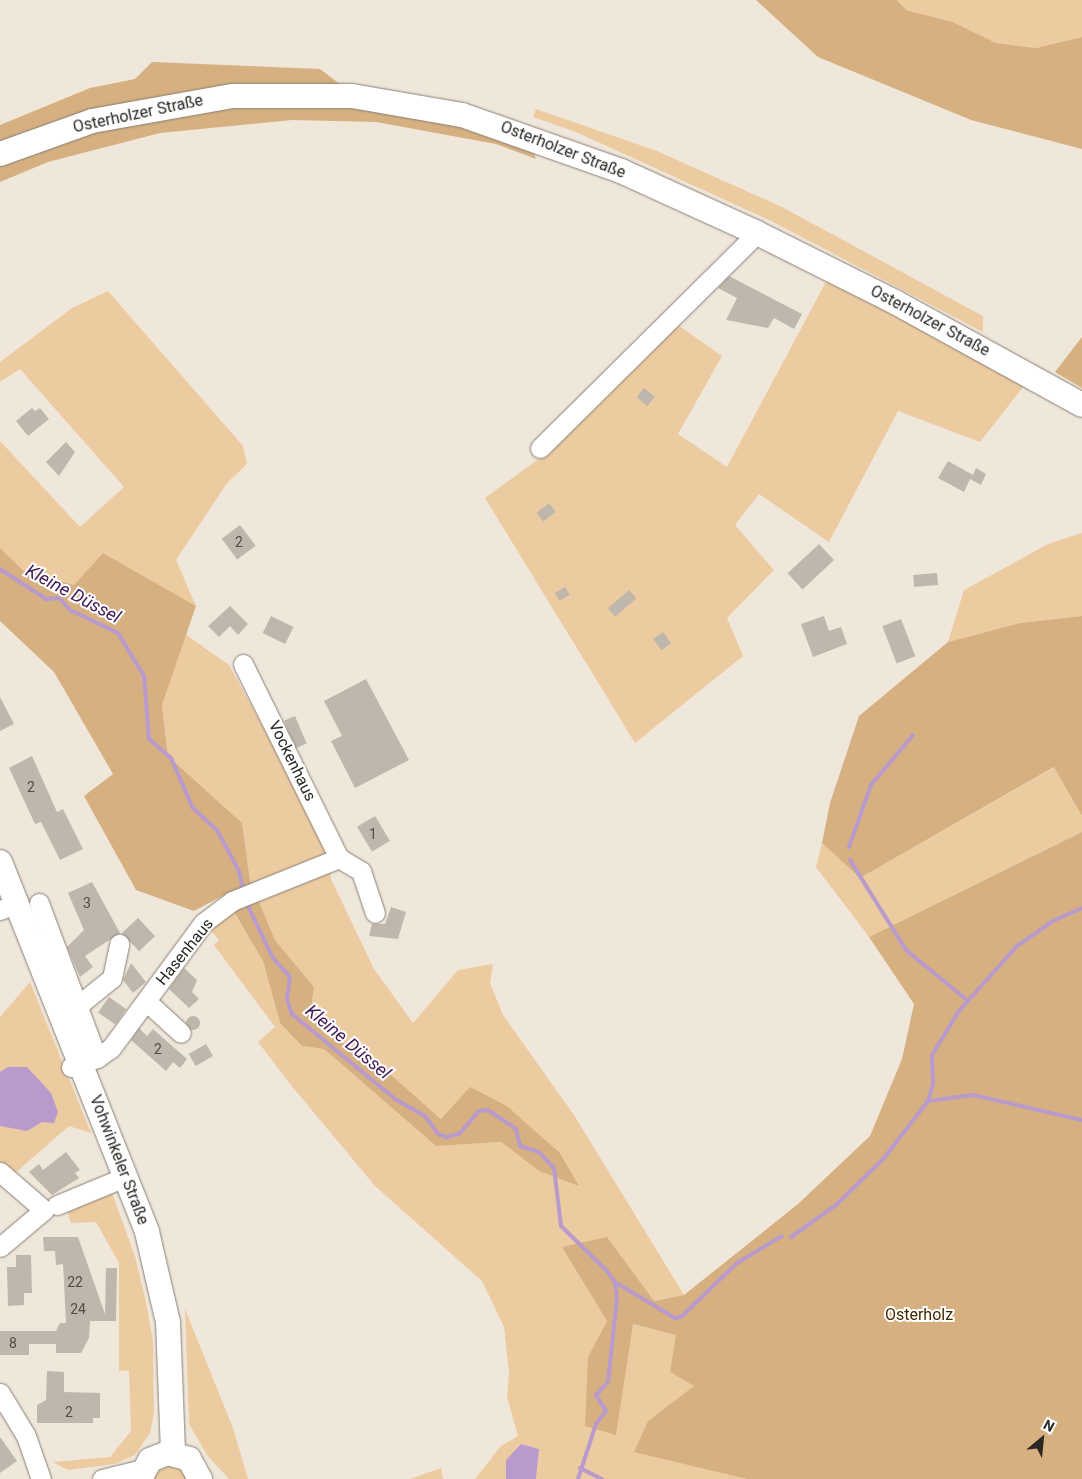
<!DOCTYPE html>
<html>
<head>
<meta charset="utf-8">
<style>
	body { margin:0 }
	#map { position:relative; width:1082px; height:1479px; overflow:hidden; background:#f0e7db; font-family:Roboto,sans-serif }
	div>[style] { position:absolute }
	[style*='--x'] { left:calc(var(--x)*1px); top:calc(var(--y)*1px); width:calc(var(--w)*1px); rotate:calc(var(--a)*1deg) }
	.green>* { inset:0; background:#edcba1 }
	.forest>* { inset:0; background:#d6b080 }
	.water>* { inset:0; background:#b89acc }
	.stream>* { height:4px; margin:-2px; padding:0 2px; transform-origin:2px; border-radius:2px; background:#b89acc }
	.building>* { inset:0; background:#c0b7ac; transform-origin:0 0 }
	.round { border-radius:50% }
	.roads { filter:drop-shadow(0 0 1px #898076) drop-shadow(0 0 1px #898076) }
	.minor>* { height:19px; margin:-9.5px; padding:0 9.5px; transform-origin:9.5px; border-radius:9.5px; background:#fff }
	.major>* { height:24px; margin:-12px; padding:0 12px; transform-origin:12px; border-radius:12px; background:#fff }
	span { translate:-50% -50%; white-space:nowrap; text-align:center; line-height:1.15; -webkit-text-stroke:4px #fff; paint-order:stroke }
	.number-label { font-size:14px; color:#504b45 }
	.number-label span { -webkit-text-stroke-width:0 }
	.street-label { font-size:16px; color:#2b2723 }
	.park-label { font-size:16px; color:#432900 }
	.water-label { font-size:18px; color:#421b58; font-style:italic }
	.north { position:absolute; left:1017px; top:1414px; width:50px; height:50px; -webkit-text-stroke:4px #fff; paint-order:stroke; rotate:28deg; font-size:14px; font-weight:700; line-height:20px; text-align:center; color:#2b2723 }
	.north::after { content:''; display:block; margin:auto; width:18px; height:22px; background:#2b2723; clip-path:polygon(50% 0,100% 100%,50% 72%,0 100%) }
</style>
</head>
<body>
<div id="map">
	<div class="green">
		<i style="clip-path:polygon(897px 0,1082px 0,1082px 37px,1036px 48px,996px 43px,953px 22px,906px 10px)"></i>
		<i style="clip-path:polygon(536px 109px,657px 151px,782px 207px,983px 316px,983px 332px,771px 221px,576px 132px,533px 117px)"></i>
		<i style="clip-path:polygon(828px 278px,1027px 382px,980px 442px,898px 411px,829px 542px,759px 494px,735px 525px,774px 570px,727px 618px,743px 656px,635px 743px,485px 498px,540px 458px,675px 323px,722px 356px,678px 434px,727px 467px)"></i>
		<i style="clip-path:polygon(108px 291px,243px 446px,247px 464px,227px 483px,176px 560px,196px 606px,103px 553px,74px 585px,24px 571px,0 548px,0 441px,80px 527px,124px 487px,20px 369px,0 382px,0 362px,72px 308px)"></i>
		<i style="clip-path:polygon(1082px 533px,1082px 616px,1020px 623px,948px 642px,964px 590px,1048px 544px)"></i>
		<i style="clip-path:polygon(185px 634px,229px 665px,328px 845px,331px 879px,374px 969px,413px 1023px,458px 970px,493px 964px,490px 983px,503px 1015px,574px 1115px,684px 1295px,653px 1301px,607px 1237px,607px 1321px,588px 1357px,616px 1434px,632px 1324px,677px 1335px,670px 1372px,695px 1386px,648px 1421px,721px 1470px,747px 1479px,536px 1479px,539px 1449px,521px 1444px,506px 1460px,506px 1479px,475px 1479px,501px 1446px,518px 1436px,507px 1397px,509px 1373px,504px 1327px,482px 1281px,375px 1186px,290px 1084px,258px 1042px,275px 1027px,214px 945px,219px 940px,207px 926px,230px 906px,263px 961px,280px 1023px,302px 1046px,324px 1049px,436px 1146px,501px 1142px,539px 1171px,578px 1185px,560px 1153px,441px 1119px,372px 1058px,344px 1044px,311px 1010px,314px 987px,275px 940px,250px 880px,242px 823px,168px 756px,162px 705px)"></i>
		<i style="clip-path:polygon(1055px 767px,1082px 816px,1082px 832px,869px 937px,816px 867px,822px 843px,860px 878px)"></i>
		<i style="clip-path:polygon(30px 982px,91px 1133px,69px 1126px,13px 1175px,0 1164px,0 1017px)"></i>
		<i style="clip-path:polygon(112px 1193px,135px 1256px,146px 1302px,153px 1341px,154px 1414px,150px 1433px,135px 1455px,115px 1464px,68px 1470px,53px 1462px,110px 1457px,131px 1431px,129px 1370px,119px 1371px,119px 1263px,96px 1222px,71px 1223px,67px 1211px)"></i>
		<i style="clip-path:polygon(185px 1309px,233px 1428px,248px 1479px,229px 1479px,207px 1455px,189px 1424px)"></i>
		<i style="clip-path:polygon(166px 1464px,181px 1466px,189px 1479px,151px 1479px)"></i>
		<i style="clip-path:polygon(441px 1468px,443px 1479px,410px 1479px)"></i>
	</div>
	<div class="forest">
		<i style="clip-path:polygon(756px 0,897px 0,906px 10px,953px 22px,996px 43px,1036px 48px,1082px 37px,1082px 149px,971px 120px,818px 57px)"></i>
		<i style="clip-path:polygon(152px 62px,320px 69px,373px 109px,463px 122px,531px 144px,536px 159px,496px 144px,376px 122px,292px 120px,160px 133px,48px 162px,0 182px,0 125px,90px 88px,135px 79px)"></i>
		<i style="clip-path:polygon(1082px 337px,1082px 388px,1055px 372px)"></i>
		<i style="clip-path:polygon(0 548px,24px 571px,74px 585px,103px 553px,196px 606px,162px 705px,168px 756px,242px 823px,250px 880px,275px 940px,314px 987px,311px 1010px,344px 1044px,372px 1058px,441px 1119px,470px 1087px,507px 1106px,560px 1153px,579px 1186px,539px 1171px,501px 1142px,436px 1146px,324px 1049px,302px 1046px,280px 1023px,263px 961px,224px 895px,194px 911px,136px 890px,84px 796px,113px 774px,54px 672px,0 621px)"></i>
		<i style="clip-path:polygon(1082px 616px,1082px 816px,1054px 767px,860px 878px,822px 843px,830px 803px,859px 716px,948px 642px,1020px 623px)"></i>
		<i style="clip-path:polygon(1082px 832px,1082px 1479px,747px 1479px,634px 1452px,648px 1421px,694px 1386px,670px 1372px,676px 1335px,633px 1324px,616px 1435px,585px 1426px,588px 1357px,607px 1321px,562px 1247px,607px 1237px,654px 1301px,684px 1295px,798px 1204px,870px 1136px,902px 1059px,914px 1004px,869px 937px)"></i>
	</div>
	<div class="water">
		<i style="clip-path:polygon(8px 1067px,27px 1067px,51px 1093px,58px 1112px,54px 1123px,42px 1122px,27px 1131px,0 1126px,0 1072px)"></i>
		<i style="clip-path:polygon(521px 1444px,539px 1449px,536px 1479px,506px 1479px,506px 1460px)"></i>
	</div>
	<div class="stream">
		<i style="--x:0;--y:569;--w:55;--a:33.1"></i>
		<i style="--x:46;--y:599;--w:13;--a:-4"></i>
		<i style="--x:59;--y:598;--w:16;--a:47"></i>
		<i style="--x:70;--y:610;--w:53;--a:25.6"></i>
		<i style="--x:118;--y:633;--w:50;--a:58.8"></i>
		<i style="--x:144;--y:676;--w:63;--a:85.5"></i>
		<i style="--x:149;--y:739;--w:29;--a:41"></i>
		<i style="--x:171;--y:758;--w:55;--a:66.3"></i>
		<i style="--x:193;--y:808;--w:33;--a:43"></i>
		<i style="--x:217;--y:830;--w:47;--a:61.8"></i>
		<i style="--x:239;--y:871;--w:19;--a:78"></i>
		<i style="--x:849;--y:847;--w:66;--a:-70.5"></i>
		<i style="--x:871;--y:785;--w:65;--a:-50"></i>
		<i style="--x:850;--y:860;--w:106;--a:58.1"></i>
		<i style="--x:906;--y:950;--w:80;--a:39.4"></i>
		<i style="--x:246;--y:902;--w:62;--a:64.3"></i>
		<i style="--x:273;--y:958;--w:25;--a:48"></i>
		<i style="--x:290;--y:977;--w:22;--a:98"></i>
		<i style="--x:287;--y:999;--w:16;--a:72"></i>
		<i style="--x:292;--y:1014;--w:134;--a:39.5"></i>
		<i style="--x:395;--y:1099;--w:34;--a:30"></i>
		<i style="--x:425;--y:1116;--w:22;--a:54"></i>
		<i style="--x:438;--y:1134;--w:9;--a:21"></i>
		<i style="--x:446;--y:1137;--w:13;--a:-13"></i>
		<i style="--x:459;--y:1134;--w:30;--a:-49"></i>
		<i style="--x:479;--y:1111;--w:9;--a:-6"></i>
		<i style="--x:488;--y:1110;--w:34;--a:34"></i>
		<i style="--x:516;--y:1129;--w:17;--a:77"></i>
		<i style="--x:520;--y:1146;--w:20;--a:18"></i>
		<i style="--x:539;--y:1152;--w:22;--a:47"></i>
		<i style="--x:554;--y:1168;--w:58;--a:83.1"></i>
		<i style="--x:561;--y:1226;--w:64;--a:44.4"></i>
		<i style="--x:607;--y:1271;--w:14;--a:54"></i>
		<i style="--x:615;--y:1282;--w:16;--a:83"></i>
		<i style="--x:617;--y:1298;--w:84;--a:96.1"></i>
		<i style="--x:608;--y:1382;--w:18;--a:133"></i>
		<i style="--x:596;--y:1395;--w:19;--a:58"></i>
		<i style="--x:606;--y:1411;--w:16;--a:128"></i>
		<i style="--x:596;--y:1424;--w:58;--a:108.1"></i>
		<i style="--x:928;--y:1101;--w:45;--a:-7.6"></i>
		<i style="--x:973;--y:1095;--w:112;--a:12.9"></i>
		<i style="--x:791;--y:1237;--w:55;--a:-35.4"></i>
		<i style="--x:836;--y:1205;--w:67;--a:-44.4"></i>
		<i style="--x:884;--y:1158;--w:72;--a:-52.3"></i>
		<i style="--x:928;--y:1101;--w:18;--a:-74"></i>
		<i style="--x:933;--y:1084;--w:29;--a:-92"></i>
		<i style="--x:932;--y:1055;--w:52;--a:-58.5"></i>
		<i style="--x:959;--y:1011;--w:87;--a:-48.3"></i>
		<i style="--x:1017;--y:946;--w:44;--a:-34.8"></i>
		<i style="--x:1053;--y:921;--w:32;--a:-24"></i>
		<i style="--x:615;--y:1282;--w:70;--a:31"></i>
		<i style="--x:675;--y:1318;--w:6;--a:-9"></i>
		<i style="--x:681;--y:1317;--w:78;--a:-44"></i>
		<i style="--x:737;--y:1263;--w:52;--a:-31"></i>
		<i style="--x:580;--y:1468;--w:25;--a:27"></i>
	</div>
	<div class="building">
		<i style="clip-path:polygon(729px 276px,802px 314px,794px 329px,774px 318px,768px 328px,726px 320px,737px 298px,718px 288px)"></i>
		<i style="left:644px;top:388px;width:14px;height:12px;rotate:39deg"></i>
		<i style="clip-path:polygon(32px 408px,35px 411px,40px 408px,49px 419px,28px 436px,16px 421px)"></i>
		<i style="clip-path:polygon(66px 442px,75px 452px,59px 476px,46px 462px)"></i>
		<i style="clip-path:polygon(948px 461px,973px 475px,976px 468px,986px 474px,981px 485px,970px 479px,964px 492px,938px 478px)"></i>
		<i style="left:549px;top:503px;width:11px;height:16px;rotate:52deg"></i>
		<i style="left:240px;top:525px;width:26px;height:23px;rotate:53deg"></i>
		<i style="left:819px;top:544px;width:22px;height:43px;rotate:47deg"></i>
		<i style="left:937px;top:573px;width:12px;height:24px;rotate:85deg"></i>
		<i style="left:565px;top:587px;width:9px;height:12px;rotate:58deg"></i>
		<i style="left:629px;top:590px;width:11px;height:28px;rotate:49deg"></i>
		<i style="clip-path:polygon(230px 606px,248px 624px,238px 635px,230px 626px,219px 637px,208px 626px)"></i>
		<i style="left:271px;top:616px;width:25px;height:19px;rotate:26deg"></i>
		<i style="clip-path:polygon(824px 616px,829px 631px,841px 627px,847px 644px,813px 657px,801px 624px)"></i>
		<i style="left:901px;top:619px;width:40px;height:20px;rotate:69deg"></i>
		<i style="left:663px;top:632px;width:14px;height:12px;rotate:54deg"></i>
		<i style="clip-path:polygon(366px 679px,409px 760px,355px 788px,331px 741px,342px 736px,324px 701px)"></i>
		<i style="clip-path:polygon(0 697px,14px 724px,0 731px)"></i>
		<i style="left:295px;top:716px;width:30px;height:12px;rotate:67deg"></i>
		<i style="clip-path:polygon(32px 756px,57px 812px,63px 809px,83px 849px,60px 860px,41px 822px,35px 824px,9px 768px)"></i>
		<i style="left:375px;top:816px;width:29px;height:21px;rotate:59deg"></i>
		<i style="clip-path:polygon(92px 882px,120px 933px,85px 956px,93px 967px,80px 977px,67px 947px,84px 930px,68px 893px)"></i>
		<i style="clip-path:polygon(391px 907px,406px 912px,398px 939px,369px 936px,372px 924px,385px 924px)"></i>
		<i style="left:138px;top:918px;width:25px;height:22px;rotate:47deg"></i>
		<i style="clip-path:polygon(131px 963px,146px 982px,133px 993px,123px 980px)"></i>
		<i style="clip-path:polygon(184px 968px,197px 980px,192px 992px,199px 999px,189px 1008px,169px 989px)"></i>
		<i style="left:109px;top:997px;width:21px;height:19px;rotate:35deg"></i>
		<i class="round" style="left:186px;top:1016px;width:14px;height:14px"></i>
		<i style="clip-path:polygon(139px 1028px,147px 1036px,153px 1029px,187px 1059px,180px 1068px,173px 1062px,166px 1071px,131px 1040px)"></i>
		<i style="left:206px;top:1044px;width:14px;height:20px;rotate:60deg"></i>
		<i style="clip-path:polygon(66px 1152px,80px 1170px,75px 1173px,79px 1178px,52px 1195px,29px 1172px,39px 1164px,43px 1170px)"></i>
		<i style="clip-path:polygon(43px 1237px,78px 1237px,105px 1314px,106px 1268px,117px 1268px,116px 1321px,90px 1321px,89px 1338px,81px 1353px,56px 1353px,56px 1344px,29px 1344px,29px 1355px,0 1355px,0 1331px,56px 1331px,60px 1323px,66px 1323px,63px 1264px,56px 1265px,55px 1251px,44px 1251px)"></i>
		<i style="clip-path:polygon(16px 1255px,31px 1255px,32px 1293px,24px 1293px,24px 1305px,8px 1306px,7px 1267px,16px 1267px)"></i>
		<i style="clip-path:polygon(47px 1371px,64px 1372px,64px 1392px,100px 1393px,100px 1418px,93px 1418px,93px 1423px,37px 1423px,37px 1405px,46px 1400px)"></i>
		<i style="clip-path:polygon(0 1437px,17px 1461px,0 1473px)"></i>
	</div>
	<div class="roads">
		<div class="minor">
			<i style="--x:540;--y:448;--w:305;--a:-44.7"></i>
			<i style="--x:243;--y:664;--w:216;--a:63.7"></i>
			<i style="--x:339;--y:858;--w:26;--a:31"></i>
			<i style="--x:361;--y:871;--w:44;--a:71.6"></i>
			<i style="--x:39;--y:903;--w:165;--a:69.5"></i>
			<i style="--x:0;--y:910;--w:19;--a:-21"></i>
			<i style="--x:146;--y:1001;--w:47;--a:42.4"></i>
			<i style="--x:76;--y:1007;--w:46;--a:-38.9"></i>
			<i style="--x:112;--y:978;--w:35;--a:-78"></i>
			<i style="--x:71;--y:1067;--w:28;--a:-19"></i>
			<i style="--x:97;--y:1058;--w:17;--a:-36"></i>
			<i style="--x:111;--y:1048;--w:155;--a:-53.6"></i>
			<i style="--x:203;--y:923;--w:36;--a:-37"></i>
			<i style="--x:232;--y:901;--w:115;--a:-21.9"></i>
			<i style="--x:0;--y:1172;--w:58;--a:40.8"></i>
			<i style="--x:44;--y:1210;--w:57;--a:139.9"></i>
			<i style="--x:57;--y:1205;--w:74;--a:-22.4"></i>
			<i style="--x:0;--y:1393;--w:50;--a:58.8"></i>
			<i style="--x:26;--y:1436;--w:46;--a:70.8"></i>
			<i style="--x:102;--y:1479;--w:42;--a:-13.7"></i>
		</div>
		<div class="major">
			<i style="--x:0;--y:154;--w:98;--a:-19.7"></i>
			<i style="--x:92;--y:121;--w:143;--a:-10.1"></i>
			<i style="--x:233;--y:96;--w:119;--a:0"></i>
			<i style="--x:352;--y:96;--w:112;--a:9.8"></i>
			<i style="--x:462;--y:115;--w:169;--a:19.4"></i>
			<i style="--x:621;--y:171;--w:149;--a:24.5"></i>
			<i style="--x:757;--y:233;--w:154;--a:26.6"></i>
			<i style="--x:895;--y:302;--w:213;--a:28.8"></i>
			<i style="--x:0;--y:862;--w:398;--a:68.3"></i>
			<i style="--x:147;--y:1232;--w:92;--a:76.9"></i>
			<i style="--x:168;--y:1322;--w:131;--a:87.8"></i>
			<i style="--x:140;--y:1479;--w:21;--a:-62"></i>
			<i style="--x:150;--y:1460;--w:18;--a:-22"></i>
			<i style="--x:167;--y:1453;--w:23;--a:15"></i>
			<i style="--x:189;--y:1459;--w:23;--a:61"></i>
		</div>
	</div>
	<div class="number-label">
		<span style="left:239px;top:542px">2</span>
		<span style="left:31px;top:787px">2</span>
		<span style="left:373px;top:834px">1</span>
		<span style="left:87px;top:903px">3</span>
		<span style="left:158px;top:1049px">2</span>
		<span style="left:75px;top:1282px">22</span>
		<span style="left:78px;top:1309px">24</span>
		<span style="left:13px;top:1343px">8</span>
		<span style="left:69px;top:1412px">2</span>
	</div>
	<div class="street-label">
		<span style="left:138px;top:114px;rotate:-12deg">Osterholzer Straße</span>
		<span style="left:563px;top:150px;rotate:21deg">Osterholzer Straße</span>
		<span style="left:930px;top:321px;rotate:28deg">Osterholzer Straße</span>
		<span style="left:292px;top:761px;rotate:64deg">Vockenhaus</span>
		<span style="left:185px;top:952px;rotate:-51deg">Hasenhaus</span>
		<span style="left:119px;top:1160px;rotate:69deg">Vohwinkeler Straße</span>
	</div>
	<div class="park-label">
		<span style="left:919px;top:1315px">Osterholz</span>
	</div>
	<div class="water-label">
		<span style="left:73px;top:594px;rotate:28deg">Kleine Düssel</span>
		<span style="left:348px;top:1042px;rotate:40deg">Kleine Düssel</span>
	</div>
	<div class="north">N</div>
</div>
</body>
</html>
